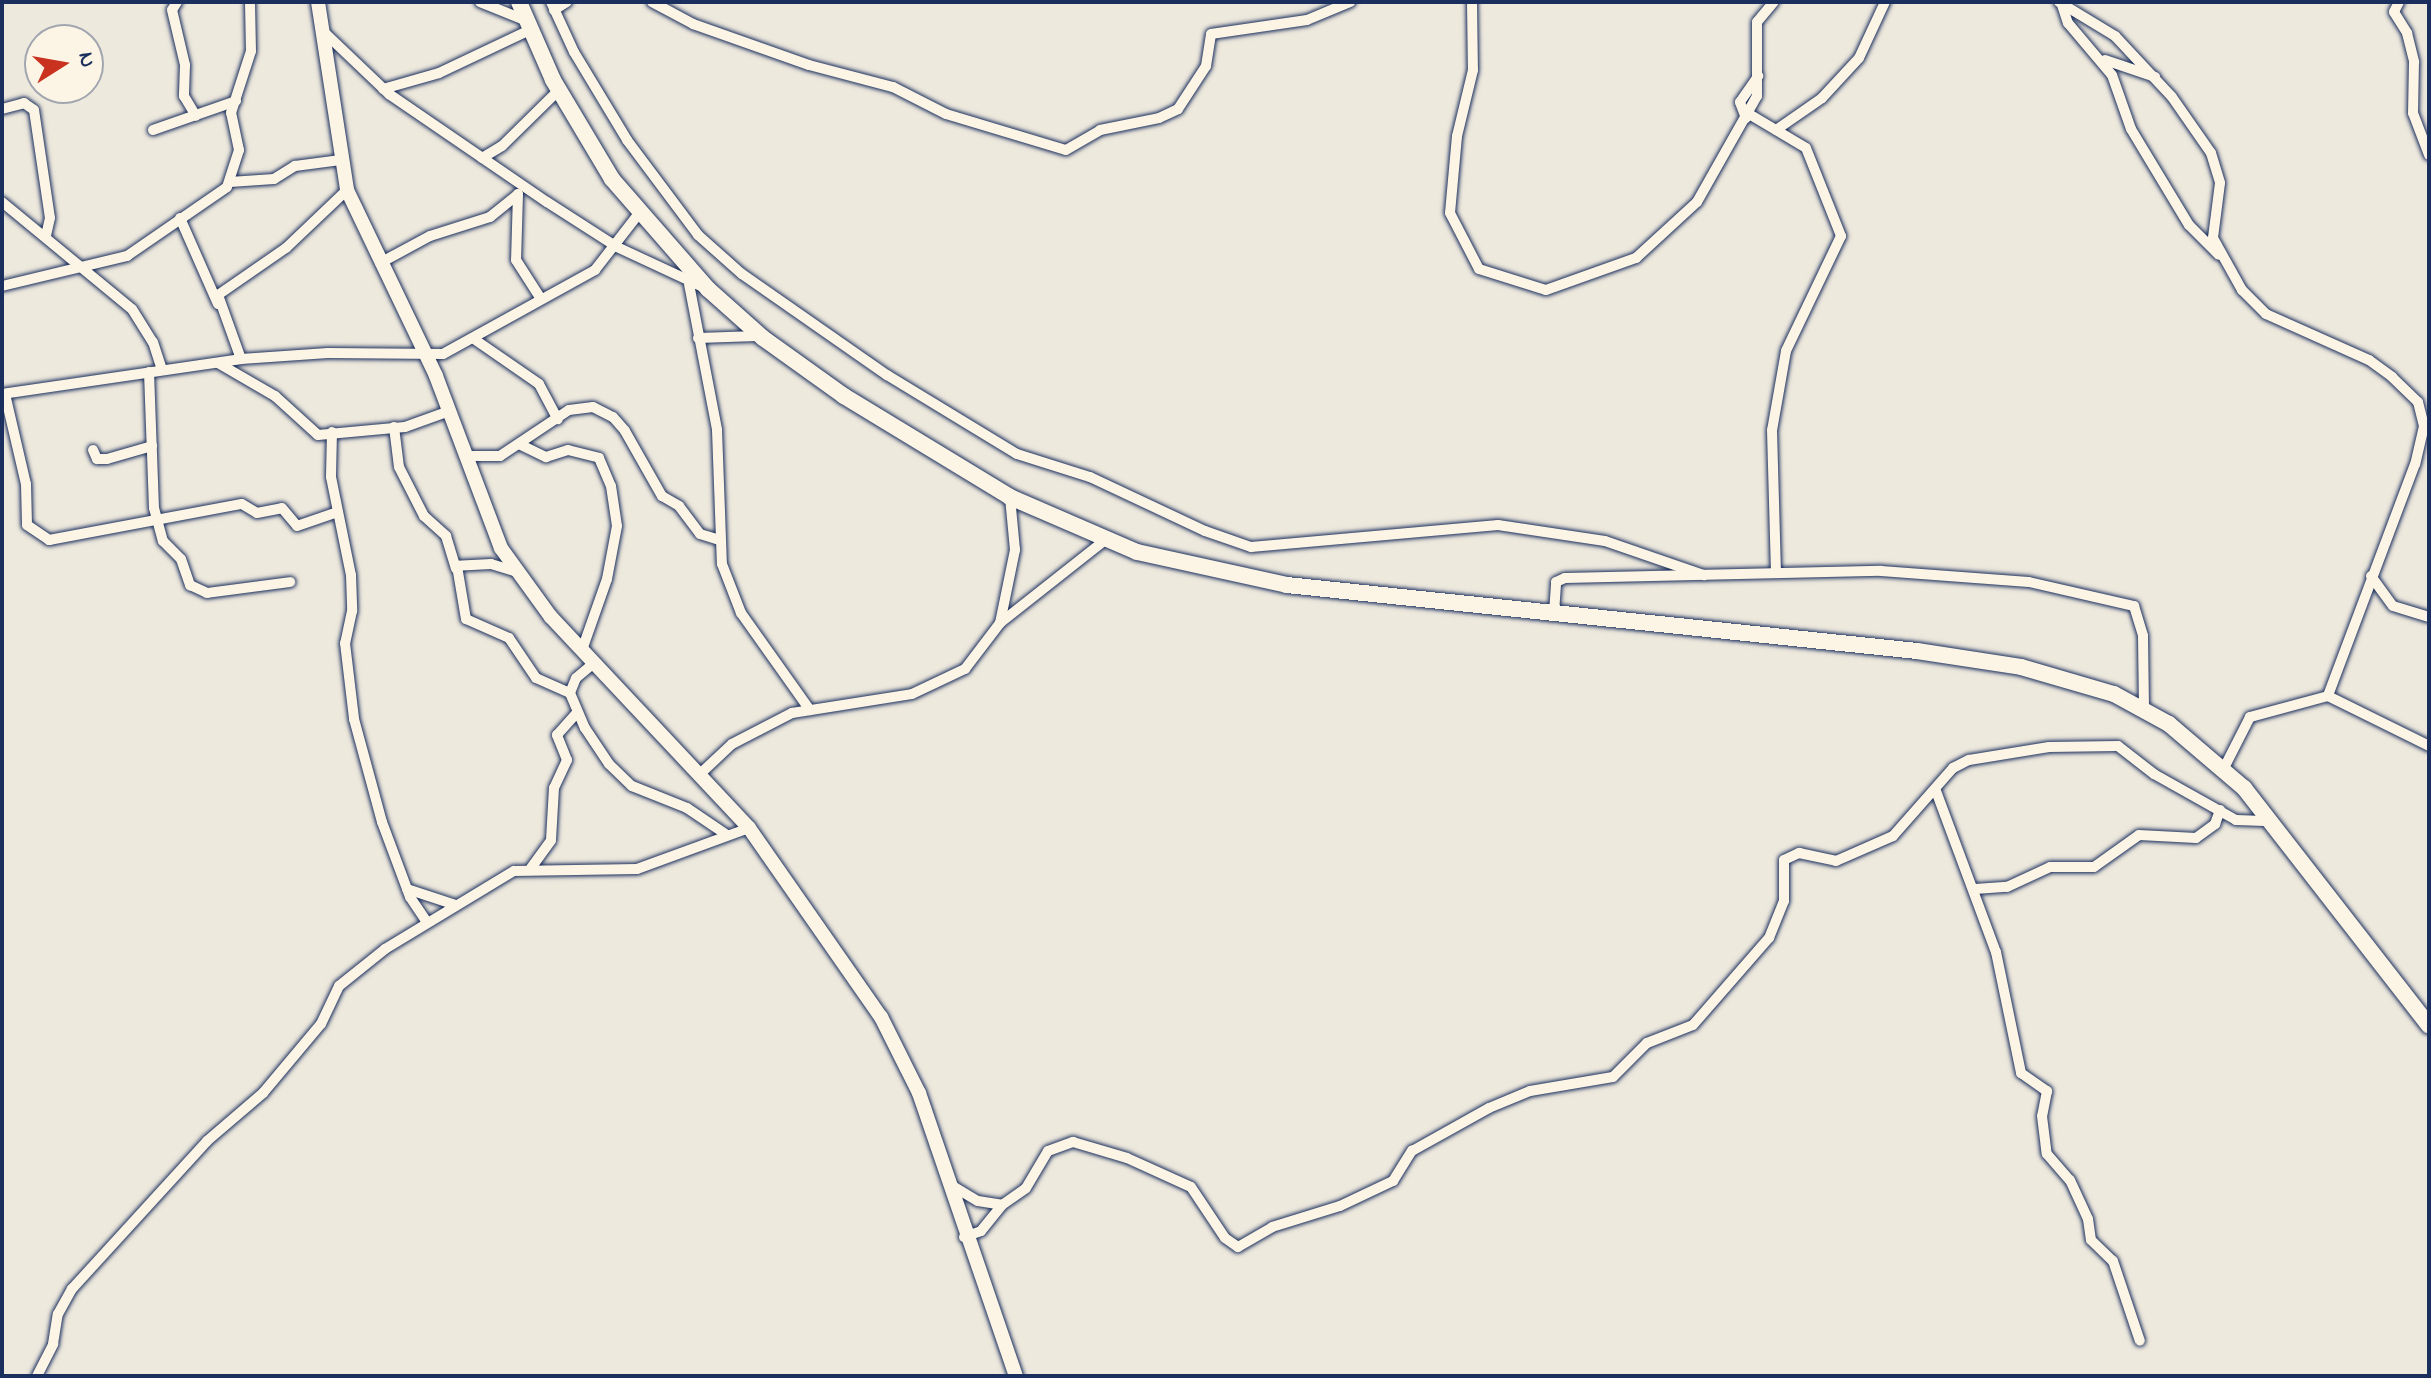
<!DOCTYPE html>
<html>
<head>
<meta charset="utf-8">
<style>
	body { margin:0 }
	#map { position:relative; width:2431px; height:1378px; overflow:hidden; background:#eee9dd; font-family:"Indie Flower",sans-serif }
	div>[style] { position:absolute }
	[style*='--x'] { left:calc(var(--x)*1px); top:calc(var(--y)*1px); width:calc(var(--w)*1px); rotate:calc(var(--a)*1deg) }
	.roads { filter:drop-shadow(0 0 2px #1b2f5e) drop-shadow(0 0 2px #1b2f5e) }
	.street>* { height:10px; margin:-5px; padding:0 5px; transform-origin:5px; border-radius:5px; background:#fcf5e5 }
	.secondary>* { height:14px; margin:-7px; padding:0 7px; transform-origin:7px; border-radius:7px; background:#fcf5e5 }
	.primary>* { height:16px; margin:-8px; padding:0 8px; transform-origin:8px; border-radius:8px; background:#fcf5e5 }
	span { translate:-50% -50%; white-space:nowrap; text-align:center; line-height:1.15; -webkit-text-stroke:6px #fcf5e5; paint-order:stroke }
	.frame { position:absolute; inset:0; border:4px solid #1b2f5e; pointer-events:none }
	.north { position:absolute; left:24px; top:24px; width:80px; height:80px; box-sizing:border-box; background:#fcf5e5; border:2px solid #a2a6af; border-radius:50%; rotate:79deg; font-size:22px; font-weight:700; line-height:32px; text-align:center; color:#1b2f5e }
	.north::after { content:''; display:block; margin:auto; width:28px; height:36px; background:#c8321e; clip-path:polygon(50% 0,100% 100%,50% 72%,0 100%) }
</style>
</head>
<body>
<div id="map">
	<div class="roads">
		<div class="street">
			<i style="--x:177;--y:2;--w:9;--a:122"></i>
			<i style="--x:172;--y:10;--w:57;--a:76.7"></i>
			<i style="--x:185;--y:65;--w:31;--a:92"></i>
			<i style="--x:184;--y:96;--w:23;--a:59"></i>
			<i style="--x:480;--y:2;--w:51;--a:22"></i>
			<i style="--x:551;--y:2;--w:55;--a:65.3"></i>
			<i style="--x:574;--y:52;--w:103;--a:58.9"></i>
			<i style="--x:627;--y:140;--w:119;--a:53.2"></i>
			<i style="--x:698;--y:235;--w:59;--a:41.6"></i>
			<i style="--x:742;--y:274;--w:177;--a:34.9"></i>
			<i style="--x:887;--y:375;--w:152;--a:31.3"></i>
			<i style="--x:1017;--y:454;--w:77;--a:17.5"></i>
			<i style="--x:1090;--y:477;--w:127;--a:25.2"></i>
			<i style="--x:1205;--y:531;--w:49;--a:19.2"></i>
			<i style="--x:1251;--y:547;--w:248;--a:-5.1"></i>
			<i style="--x:1498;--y:525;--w:108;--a:8.5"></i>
			<i style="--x:1605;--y:541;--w:105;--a:19"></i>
			<i style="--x:652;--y:2;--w:47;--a:28.2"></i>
			<i style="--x:693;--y:24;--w:123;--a:19.5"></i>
			<i style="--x:809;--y:65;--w:87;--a:14.7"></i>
			<i style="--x:893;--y:87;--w:59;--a:27"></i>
			<i style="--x:946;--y:114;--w:125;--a:16.7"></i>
			<i style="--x:1066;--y:150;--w:39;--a:-30"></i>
			<i style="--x:1100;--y:130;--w:60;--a:-11.5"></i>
			<i style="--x:1159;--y:118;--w:21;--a:-25"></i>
			<i style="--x:1178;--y:109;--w:51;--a:-56.9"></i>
			<i style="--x:1206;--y:66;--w:32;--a:-81"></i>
			<i style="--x:1211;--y:34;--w:97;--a:-8.3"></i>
			<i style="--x:1307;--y:20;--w:47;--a:-22.7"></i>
			<i style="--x:1472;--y:2;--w:68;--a:89.2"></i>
			<i style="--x:1473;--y:70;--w:68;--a:103.6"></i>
			<i style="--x:1457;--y:136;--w:77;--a:95.2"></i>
			<i style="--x:1450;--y:213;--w:63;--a:62.6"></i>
			<i style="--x:1479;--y:269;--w:70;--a:17.4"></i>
			<i style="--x:1546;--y:290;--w:96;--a:-19.6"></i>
			<i style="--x:1636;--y:258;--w:83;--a:-42.6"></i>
			<i style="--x:1697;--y:202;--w:122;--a:-60.5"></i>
			<i style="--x:1757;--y:96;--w:74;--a:-90"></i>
			<i style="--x:1757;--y:22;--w:26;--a:-50"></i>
			<i style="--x:2059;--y:2;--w:66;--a:31.3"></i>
			<i style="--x:2115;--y:36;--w:83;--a:46.9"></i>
			<i style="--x:2172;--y:97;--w:68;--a:55.1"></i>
			<i style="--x:2211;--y:153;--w:31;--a:73"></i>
			<i style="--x:2220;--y:183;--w:55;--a:97.3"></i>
			<i style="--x:2213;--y:238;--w:60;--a:60.9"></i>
			<i style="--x:2242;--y:290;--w:34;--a:45"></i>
			<i style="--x:2266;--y:314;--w:113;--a:24.1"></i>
			<i style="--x:2369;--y:360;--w:29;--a:36"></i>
			<i style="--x:2392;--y:377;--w:36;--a:44"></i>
			<i style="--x:2418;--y:402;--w:25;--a:76"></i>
			<i style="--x:2424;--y:426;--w:39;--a:103"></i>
			<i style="--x:2415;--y:464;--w:248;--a:110.6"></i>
			<i style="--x:2328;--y:696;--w:81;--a:164.9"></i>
			<i style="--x:2250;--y:717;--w:57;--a:117"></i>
			<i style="--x:2399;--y:2;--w:11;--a:117"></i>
			<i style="--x:2394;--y:12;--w:25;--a:58"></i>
			<i style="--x:2407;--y:33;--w:30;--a:76"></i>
			<i style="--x:2414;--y:62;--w:51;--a:91.1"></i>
			<i style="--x:2413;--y:113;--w:45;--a:69.1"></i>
			<i style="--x:2062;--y:5;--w:19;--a:72"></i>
			<i style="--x:2068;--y:23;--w:68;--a:49.8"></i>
			<i style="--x:2112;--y:75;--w:57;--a:70.6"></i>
			<i style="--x:2131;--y:129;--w:112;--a:58.9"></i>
			<i style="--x:2189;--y:225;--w:42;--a:45"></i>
			<i style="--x:554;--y:10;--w:15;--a:-32"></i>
			<i style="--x:324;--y:32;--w:90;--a:43.6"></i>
			<i style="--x:389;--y:94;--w:191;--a:34.4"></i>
			<i style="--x:547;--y:202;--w:83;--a:32.7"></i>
			<i style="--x:617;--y:247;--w:99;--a:25"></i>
			<i style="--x:2105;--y:60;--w:53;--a:18.8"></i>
			<i style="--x:383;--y:89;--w:58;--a:-15.9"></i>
			<i style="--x:439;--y:73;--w:101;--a:-25.3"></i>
			<i style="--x:2;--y:109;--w:23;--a:-15"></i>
			<i style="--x:24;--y:103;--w:12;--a:35"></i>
			<i style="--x:34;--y:110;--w:109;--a:81.6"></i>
			<i style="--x:50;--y:218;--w:17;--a:103"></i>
			<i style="--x:1749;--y:114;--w:66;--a:30.8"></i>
			<i style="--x:1806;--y:148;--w:95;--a:68.3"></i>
			<i style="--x:1841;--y:236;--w:127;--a:115.6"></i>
			<i style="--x:1786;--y:351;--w:80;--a:100"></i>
			<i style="--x:1772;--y:430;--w:143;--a:88.4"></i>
			<i style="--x:1746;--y:118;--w:17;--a:-111"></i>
			<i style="--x:1740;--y:102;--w:32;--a:-55"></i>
			<i style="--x:153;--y:130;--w:88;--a:-19.3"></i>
			<i style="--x:1776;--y:130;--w:56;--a:-34.8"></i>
			<i style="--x:1822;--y:98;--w:54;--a:-47.2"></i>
			<i style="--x:1859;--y:58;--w:62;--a:-65.1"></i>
			<i style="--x:482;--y:158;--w:23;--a:-31"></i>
			<i style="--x:502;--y:146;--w:80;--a:-44.5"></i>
			<i style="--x:230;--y:182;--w:44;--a:-3.9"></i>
			<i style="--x:274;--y:179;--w:25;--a:-32"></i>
			<i style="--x:295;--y:166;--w:46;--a:-7.4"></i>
			<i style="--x:518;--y:194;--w:66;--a:91.7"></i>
			<i style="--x:516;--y:260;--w:46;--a:57.3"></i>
			<i style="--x:2;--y:202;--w:168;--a:39.5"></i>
			<i style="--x:132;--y:309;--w:39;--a:58"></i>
			<i style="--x:153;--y:342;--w:29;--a:72"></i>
			<i style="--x:180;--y:218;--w:94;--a:66.2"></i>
			<i style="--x:380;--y:263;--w:57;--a:-28.4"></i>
			<i style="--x:430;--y:236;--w:63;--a:-17.6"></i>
			<i style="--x:490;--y:217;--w:36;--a:-39"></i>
			<i style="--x:689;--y:284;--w:149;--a:79.1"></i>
			<i style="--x:717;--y:430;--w:134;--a:87.9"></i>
			<i style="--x:722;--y:564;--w:53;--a:68.8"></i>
			<i style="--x:741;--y:613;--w:119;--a:54.6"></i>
			<i style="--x:2;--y:286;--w:129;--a:-13.5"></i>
			<i style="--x:127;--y:256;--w:121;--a:-34.6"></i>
			<i style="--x:227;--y:187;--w:39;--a:-72"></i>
			<i style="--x:239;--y:150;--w:38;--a:-102"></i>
			<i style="--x:231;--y:113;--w:65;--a:-72.1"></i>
			<i style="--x:251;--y:51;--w:49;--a:-91.2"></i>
			<i style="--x:698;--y:338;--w:59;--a:-1.9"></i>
			<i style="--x:474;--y:339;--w:79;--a:34.7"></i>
			<i style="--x:539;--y:384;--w:40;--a:62"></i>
			<i style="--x:241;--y:359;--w:68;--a:-109.8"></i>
			<i style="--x:218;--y:295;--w:83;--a:-34.7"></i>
			<i style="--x:286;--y:248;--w:84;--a:-43.6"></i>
			<i style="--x:218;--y:363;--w:66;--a:30.1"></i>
			<i style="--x:275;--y:396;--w:58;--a:42.2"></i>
			<i style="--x:318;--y:435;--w:87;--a:-5.3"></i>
			<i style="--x:405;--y:427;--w:45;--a:-19.7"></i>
			<i style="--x:149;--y:372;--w:136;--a:87.9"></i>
			<i style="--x:154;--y:508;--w:34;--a:75"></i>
			<i style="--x:163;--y:541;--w:25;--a:45"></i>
			<i style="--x:181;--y:559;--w:28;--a:71"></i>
			<i style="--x:190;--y:585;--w:19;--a:25"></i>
			<i style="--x:207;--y:593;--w:84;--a:-7.5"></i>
			<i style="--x:2;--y:394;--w:242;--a:-8.3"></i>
			<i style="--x:241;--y:359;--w:87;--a:-3.9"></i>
			<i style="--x:328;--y:353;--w:115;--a:0.5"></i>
			<i style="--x:443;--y:354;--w:174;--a:-28.9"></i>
			<i style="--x:595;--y:270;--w:73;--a:-52.2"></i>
			<i style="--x:5;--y:394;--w:92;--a:76.9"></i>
			<i style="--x:26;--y:484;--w:41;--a:88.6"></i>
			<i style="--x:27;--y:525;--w:27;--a:34"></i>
			<i style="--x:49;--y:540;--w:196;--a:-10.6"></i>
			<i style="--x:242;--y:504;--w:17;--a:31"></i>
			<i style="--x:257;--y:513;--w:25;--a:-11"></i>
			<i style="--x:282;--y:508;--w:23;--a:50"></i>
			<i style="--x:297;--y:526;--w:43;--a:-18.9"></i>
			<i style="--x:394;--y:427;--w:40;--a:82.9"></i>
			<i style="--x:399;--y:467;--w:55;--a:63"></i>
			<i style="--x:424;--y:516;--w:30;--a:42"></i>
			<i style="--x:446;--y:536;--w:34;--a:73"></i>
			<i style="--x:332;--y:432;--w:45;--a:91.3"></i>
			<i style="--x:331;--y:477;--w:100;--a:78.5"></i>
			<i style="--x:351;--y:575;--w:36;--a:88"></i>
			<i style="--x:352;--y:611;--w:33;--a:102"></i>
			<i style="--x:345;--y:643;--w:77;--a:83.2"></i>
			<i style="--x:354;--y:719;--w:107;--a:74.8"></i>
			<i style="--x:382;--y:822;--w:80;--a:69.5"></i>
			<i style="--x:410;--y:897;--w:30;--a:56"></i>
			<i style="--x:521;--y:445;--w:28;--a:26"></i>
			<i style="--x:546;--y:457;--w:23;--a:-18"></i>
			<i style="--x:568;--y:450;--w:32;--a:14"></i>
			<i style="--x:599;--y:458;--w:30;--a:67"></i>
			<i style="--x:611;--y:486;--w:40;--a:81.5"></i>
			<i style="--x:617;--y:526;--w:54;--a:100.7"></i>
			<i style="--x:607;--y:579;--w:75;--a:109.4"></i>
			<i style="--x:93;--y:450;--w:10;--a:66"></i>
			<i style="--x:97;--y:459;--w:10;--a:0"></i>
			<i style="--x:107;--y:459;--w:47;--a:-16.1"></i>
			<i style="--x:465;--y:456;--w:35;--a:0"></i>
			<i style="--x:500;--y:456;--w:83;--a:-33.7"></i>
			<i style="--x:569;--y:410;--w:24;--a:-7"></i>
			<i style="--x:593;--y:407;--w:22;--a:27"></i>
			<i style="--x:613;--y:417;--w:18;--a:49"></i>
			<i style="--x:625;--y:431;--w:75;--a:60.4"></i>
			<i style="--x:662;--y:496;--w:20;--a:30"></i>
			<i style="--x:679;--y:506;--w:35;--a:53"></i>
			<i style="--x:700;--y:534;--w:21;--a:17"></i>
			<i style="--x:514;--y:571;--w:24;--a:-163"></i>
			<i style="--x:491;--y:564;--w:34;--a:177"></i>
			<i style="--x:457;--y:566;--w:54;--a:80.4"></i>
			<i style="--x:466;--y:619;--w:47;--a:23.8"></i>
			<i style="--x:509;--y:638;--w:48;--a:56"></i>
			<i style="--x:536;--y:678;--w:37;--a:24"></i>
			<i style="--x:2371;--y:576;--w:37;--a:54"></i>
			<i style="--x:2393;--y:606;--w:38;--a:17"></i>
			<i style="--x:1554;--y:613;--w:31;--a:-86"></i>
			<i style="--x:1556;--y:582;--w:10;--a:-24"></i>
			<i style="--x:1565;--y:578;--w:316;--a:-1.3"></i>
			<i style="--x:1881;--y:571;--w:148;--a:4.3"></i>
			<i style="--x:2029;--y:582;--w:108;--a:12.9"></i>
			<i style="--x:2134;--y:606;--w:31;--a:73"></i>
			<i style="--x:2143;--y:636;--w:75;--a:89.2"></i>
			<i style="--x:1000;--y:623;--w:75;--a:-78.4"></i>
			<i style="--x:1015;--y:550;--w:53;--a:-95.4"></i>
			<i style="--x:594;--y:663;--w:23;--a:140"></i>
			<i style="--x:576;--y:678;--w:16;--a:112"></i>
			<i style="--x:570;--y:693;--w:38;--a:67"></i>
			<i style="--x:585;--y:728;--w:43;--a:56.3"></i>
			<i style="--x:609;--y:764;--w:32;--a:44"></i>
			<i style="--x:632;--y:786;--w:59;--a:21.8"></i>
			<i style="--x:687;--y:808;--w:48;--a:34"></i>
			<i style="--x:2328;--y:696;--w:113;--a:26.3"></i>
			<i style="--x:700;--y:774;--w:44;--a:-43.2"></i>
			<i style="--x:732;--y:744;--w:68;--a:-27.3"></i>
			<i style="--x:792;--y:713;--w:121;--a:-9"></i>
			<i style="--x:912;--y:694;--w:59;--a:-25.3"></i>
			<i style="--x:965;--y:669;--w:58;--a:-52.7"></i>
			<i style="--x:1000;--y:623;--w:132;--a:-38.3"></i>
			<i style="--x:1936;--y:791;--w:172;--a:69.6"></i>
			<i style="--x:1996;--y:952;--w:124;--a:78.3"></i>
			<i style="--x:2021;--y:1073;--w:32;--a:35"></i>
			<i style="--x:2047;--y:1091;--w:25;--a:101"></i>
			<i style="--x:2042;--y:1116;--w:38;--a:83"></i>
			<i style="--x:2047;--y:1154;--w:35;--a:49"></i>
			<i style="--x:2070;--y:1180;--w:43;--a:65.2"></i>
			<i style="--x:2088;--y:1219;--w:21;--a:82"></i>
			<i style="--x:2091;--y:1240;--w:30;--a:44"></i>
			<i style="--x:2113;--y:1261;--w:84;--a:71.4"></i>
			<i style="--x:531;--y:868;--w:34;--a:-54"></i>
			<i style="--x:551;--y:840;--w:52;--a:-86.7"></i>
			<i style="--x:554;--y:788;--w:31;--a:-65"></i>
			<i style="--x:567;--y:760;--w:27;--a:-112"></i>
			<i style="--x:557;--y:735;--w:30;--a:-48"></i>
			<i style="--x:407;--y:889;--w:52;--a:18.1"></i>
			<i style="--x:1975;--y:889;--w:32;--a:-4"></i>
			<i style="--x:2007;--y:887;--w:47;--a:-24.9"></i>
			<i style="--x:2050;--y:867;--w:44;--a:0"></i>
			<i style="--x:2094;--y:867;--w:55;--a:-35.4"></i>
			<i style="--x:2139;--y:835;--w:57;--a:3"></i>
			<i style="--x:2196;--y:838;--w:24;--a:-36"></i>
			<i style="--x:2215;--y:824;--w:15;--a:-70"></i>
			<i style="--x:951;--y:1185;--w:31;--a:31"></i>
			<i style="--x:978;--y:1201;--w:24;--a:9"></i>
			<i style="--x:1002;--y:1205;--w:29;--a:-35"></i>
			<i style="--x:1026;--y:1188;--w:43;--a:-59.3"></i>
			<i style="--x:1048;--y:1151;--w:27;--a:-20"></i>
			<i style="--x:1073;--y:1142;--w:56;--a:16.5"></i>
			<i style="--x:1127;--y:1158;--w:70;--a:24.4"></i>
			<i style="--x:1191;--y:1187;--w:61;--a:56.3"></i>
			<i style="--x:1225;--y:1238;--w:16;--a:35"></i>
			<i style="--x:1238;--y:1247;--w:39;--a:-30"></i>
			<i style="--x:1272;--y:1227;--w:71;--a:-17.2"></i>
			<i style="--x:1340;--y:1206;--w:59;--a:-25.3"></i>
			<i style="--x:1393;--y:1181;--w:36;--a:-58"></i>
			<i style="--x:1412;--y:1151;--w:88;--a:-29.2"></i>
			<i style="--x:1489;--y:1108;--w:44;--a:-22.5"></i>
			<i style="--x:1530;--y:1091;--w:84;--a:-9.6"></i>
			<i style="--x:1613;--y:1077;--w:48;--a:-45"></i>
			<i style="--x:1647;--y:1043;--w:49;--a:-21.4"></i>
			<i style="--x:1693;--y:1025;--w:116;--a:-48.9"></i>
			<i style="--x:1769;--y:938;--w:40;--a:-68"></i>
			<i style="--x:1784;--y:901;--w:41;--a:-90"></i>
			<i style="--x:1784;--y:860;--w:17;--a:-25"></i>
			<i style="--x:1799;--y:853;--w:38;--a:12"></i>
			<i style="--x:1836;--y:861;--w:62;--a:-23.7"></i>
			<i style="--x:1893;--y:836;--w:91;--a:-48.6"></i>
			<i style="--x:1953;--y:768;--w:18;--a:-27"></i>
			<i style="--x:1969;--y:760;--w:81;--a:-9.2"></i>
			<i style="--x:2049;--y:747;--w:69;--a:-0.8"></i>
			<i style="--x:2118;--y:746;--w:46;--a:37.9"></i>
			<i style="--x:2154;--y:774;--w:94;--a:29.3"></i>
			<i style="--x:2236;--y:820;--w:35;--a:2"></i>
			<i style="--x:964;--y:1237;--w:18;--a:-19"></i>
			<i style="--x:981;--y:1231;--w:33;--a:-51"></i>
			<i style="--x:37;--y:1376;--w:36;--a:-63"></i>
			<i style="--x:53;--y:1344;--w:30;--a:-81"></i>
			<i style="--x:58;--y:1314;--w:29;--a:-61"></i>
			<i style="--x:72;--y:1289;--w:200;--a:-47.6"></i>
			<i style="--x:207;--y:1141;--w:74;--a:-40.6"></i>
			<i style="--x:263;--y:1093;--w:90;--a:-50"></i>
			<i style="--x:321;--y:1024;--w:42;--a:-64.7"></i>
			<i style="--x:339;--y:986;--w:59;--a:-38.8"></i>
			<i style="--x:385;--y:949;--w:151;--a:-31.2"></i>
			<i style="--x:514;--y:871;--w:123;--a:-0.9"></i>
			<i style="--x:637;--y:869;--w:119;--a:-20.1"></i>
		</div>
		<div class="secondary">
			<i style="--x:318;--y:2;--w:190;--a:81.2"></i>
			<i style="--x:347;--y:190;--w:206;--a:64.4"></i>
			<i style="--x:436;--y:376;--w:184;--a:69.3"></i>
			<i style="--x:501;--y:548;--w:85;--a:54.1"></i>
			<i style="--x:551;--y:617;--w:289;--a:46.8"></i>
			<i style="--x:749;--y:828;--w:231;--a:55.1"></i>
			<i style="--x:881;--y:1017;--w:85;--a:63.4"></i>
			<i style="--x:919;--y:1093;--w:299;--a:71.1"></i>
		</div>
		<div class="primary">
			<i style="--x:519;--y:2;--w:85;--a:66.4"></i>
			<i style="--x:553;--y:80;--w:115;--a:59.2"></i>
			<i style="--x:612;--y:179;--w:146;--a:48.9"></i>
			<i style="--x:708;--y:289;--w:74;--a:41.7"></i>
			<i style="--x:763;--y:338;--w:100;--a:35.6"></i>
			<i style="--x:844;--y:396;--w:194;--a:31.3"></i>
			<i style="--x:1010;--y:497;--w:138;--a:23.4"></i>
			<i style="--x:1137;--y:552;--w:154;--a:12.4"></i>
			<i style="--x:1287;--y:585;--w:633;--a:5.98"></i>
			<i style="--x:1917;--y:651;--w:105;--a:8.7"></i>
			<i style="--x:2021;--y:667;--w:97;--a:16.2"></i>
			<i style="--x:2114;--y:694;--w:63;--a:28.6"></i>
			<i style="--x:2169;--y:724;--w:99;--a:40.5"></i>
			<i style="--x:2244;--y:788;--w:301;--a:52.1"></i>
		</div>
	</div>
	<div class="frame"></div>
	<div class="north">N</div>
</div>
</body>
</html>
